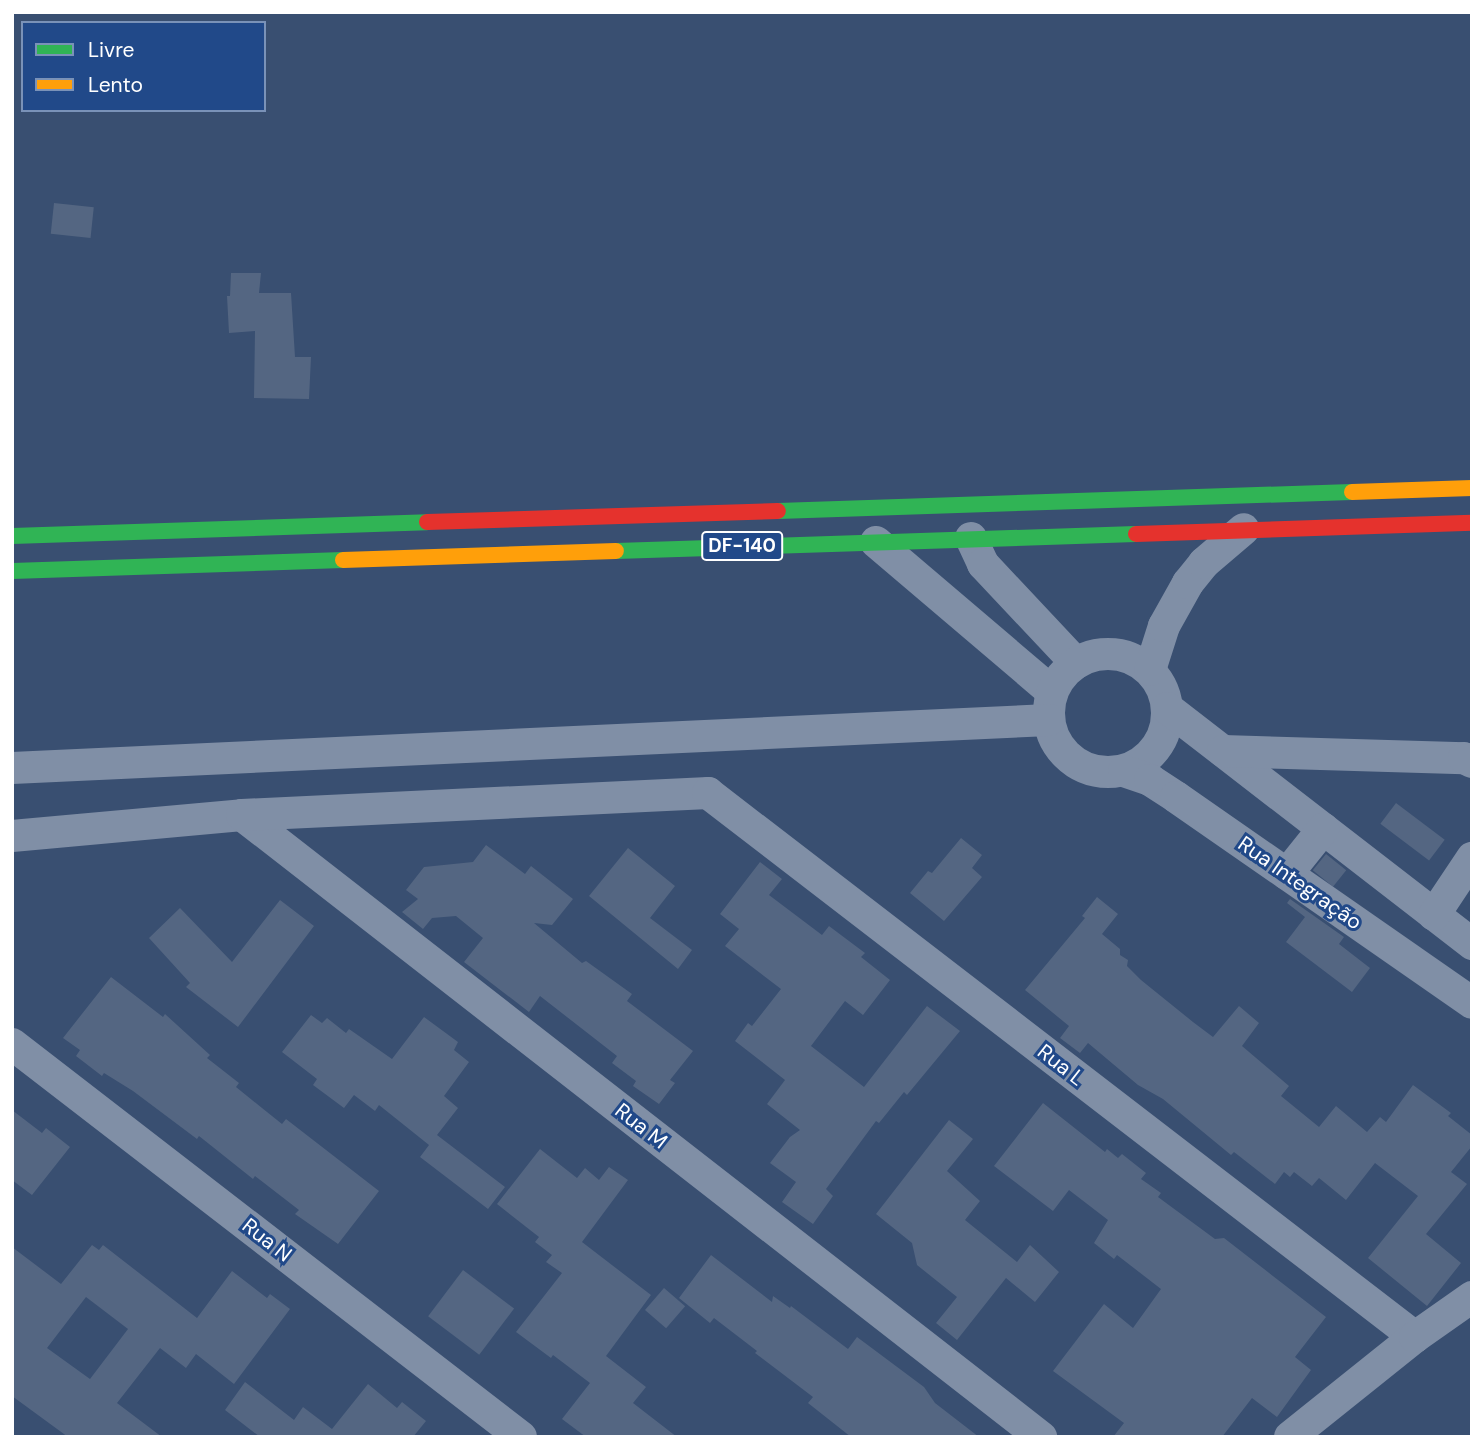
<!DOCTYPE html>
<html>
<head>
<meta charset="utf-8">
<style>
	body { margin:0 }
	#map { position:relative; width:1484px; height:1449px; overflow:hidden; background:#394f71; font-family:"DM Sans",sans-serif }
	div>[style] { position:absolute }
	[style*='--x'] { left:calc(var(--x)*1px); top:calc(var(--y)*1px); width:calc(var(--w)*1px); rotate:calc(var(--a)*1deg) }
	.building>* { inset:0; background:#546682; transform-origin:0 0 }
	.street>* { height:32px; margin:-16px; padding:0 16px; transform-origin:16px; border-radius:16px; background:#808fa6 }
	.street>.ring { margin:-16px; padding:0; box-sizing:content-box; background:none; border:32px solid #808fa6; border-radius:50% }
	.fast>* { height:16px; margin:-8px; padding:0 8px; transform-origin:8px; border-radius:8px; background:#30b455 }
	.slow>* { height:16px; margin:-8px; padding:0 8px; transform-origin:8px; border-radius:8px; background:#ff9f0a }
	.jam>* { height:16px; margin:-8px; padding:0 8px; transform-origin:8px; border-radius:8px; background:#e5322d }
	span { translate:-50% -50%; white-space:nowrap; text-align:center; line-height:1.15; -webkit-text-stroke:6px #214989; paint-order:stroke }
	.shield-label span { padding:2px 5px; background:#214989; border:2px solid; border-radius:5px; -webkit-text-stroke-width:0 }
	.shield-label { font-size:19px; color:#fff; font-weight:700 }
	.street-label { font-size:21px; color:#fff }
	.frame { position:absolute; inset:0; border:14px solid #fff; pointer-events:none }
	.legend { position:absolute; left:21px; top:21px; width:245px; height:91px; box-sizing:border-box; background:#214989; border:2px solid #7a92b8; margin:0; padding:9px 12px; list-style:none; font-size:21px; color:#fff }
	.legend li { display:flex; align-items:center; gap:14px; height:35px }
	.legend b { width:35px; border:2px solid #7a92b8 }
</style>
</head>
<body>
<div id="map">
	<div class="building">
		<i style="left:54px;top:203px;width:40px;height:31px;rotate:6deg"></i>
		<i style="clip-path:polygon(231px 273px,261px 273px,259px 293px,291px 293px,295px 357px,311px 357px,309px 399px,254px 398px,255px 331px,229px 333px,227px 296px,230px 296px)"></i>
		<i style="left:1396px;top:803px;width:61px;height:26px;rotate:37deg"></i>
		<i style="clip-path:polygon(961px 838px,982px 855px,972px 868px,982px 877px,944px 921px,910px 893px,928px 871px,932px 873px)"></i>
		<i style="clip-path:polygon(486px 845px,525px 874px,531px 866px,573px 899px,552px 925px,534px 923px,582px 963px,586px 961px,632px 994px,627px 1001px,693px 1051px,670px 1080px,675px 1083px,659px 1104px,633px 1086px,636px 1081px,612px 1063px,617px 1056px,540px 996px,529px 1012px,464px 962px,483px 938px,456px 916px,432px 918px,423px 929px,402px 912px,418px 899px,406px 890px,424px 867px,473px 862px)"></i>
		<i style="clip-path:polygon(628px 848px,675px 886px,650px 918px,692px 950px,678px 969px,589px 896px)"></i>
		<i style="left:1326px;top:854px;width:26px;height:21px;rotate:39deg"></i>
		<i style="clip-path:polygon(760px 862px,782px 879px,769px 895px,822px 935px,829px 926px,865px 953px,861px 957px,890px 980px,863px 1015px,845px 1001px,811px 1046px,864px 1087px,927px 1006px,960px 1031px,907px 1095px,904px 1092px,879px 1123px,876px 1121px,826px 1189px,833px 1196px,813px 1224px,782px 1202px,796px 1182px,770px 1163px,790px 1137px,800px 1130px,767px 1104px,785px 1080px,735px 1041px,748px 1023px,752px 1026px,781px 989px,725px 946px,739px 929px,720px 914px)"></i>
		<i style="clip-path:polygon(1097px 897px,1118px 914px,1102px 934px,1120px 949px,1120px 955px,1128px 960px,1127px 966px,1141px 980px,1193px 1022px,1213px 1037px,1239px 1006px,1259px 1023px,1242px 1046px,1289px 1086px,1281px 1096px,1319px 1127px,1336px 1106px,1367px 1132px,1380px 1117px,1386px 1122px,1413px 1085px,1451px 1113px,1448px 1116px,1472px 1135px,1472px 1146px,1451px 1172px,1467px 1184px,1426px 1234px,1461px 1263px,1427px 1306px,1368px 1258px,1418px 1196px,1375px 1163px,1346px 1200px,1319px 1178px,1312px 1186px,1294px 1172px,1290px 1177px,1284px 1172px,1275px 1184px,1234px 1152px,1231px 1155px,1163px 1099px,1138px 1085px,1088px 1043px,1080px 1053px,1060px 1038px,1069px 1026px,1025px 990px,1085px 918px,1082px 916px)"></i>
		<i style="clip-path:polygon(1290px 899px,1344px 937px,1339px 944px,1370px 968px,1352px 992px,1286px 942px,1305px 917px,1287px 903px)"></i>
		<i style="clip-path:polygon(280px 900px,314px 926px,238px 1027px,186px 987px,190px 983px,149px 938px,180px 908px,232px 962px)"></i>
		<i style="clip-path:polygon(111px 977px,163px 1017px,165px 1014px,210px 1055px,207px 1058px,239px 1083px,236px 1087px,262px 1108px,282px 1124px,286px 1119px,379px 1191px,338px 1244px,295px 1214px,299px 1210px,255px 1176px,253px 1179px,199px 1136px,197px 1139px,133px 1091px,104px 1073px,102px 1076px,76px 1056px,80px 1050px,63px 1038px)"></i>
		<i style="clip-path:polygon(311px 1015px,322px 1023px,327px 1018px,346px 1033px,349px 1029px,392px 1059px,424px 1017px,458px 1042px,454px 1050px,469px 1062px,444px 1096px,458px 1108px,437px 1135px,505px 1187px,488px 1209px,420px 1157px,429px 1145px,379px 1105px,375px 1111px,354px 1095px,344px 1108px,313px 1085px,317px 1079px,282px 1052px)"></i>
		<i style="clip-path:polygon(1043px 1103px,1105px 1152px,1107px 1149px,1118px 1158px,1122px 1154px,1146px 1173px,1141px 1179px,1161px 1193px,1158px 1197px,1215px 1239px,1224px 1238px,1326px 1317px,1295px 1357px,1311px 1370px,1277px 1417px,1252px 1398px,1222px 1437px,1113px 1437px,1124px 1423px,1053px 1371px,1104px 1304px,1133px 1328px,1161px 1289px,1117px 1255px,1114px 1259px,1094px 1243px,1108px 1220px,1069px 1190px,1053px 1211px,994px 1166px)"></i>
		<i style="clip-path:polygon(12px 1110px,42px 1133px,46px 1128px,70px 1147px,32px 1195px,12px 1180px)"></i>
		<i style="clip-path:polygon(949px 1120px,973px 1139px,947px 1171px,980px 1201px,965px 1220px,1017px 1262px,1030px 1245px,1059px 1272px,1035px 1302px,1006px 1278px,957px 1340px,936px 1323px,957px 1297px,917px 1265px,912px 1243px,876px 1214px)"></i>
		<i style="clip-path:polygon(540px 1149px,577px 1178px,585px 1168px,599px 1180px,609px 1167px,628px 1180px,582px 1242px,651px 1295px,606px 1356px,646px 1387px,633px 1403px,677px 1437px,586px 1437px,562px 1419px,590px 1383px,553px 1355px,551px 1358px,516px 1332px,562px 1273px,546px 1262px,552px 1255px,535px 1242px,539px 1237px,497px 1204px)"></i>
		<i style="clip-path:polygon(evenodd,92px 1245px,99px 1250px,103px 1245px,197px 1318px,232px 1271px,267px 1298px,270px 1294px,290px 1309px,234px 1384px,196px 1354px,186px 1368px,160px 1348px,117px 1403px,162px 1437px,68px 1437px,12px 1396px,12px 1247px,61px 1284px,92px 1245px,86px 1297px,128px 1329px,90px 1379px,47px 1348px,86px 1297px)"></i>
		<i style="clip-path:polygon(711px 1255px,772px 1302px,773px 1296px,790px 1308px,791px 1306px,848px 1349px,857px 1337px,924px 1387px,935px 1403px,979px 1437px,851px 1437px,808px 1403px,813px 1397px,755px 1353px,757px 1351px,714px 1318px,710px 1323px,679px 1298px)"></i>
		<i style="left:463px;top:1270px;width:64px;height:58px;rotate:37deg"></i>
		<i style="left:664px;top:1288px;width:28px;height:29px;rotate:41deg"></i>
		<i style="clip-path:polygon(245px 1382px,294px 1420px,303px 1407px,332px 1429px,368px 1384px,397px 1408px,402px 1402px,426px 1421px,413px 1437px,260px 1437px,225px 1410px)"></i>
	</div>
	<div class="street">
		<i style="--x:971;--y:538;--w:29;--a:65"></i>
		<i style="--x:983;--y:564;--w:136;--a:46.8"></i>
		<i style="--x:876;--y:542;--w:231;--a:40.4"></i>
		<i class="ring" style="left:1049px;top:654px;width:86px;height:86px"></i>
		<i style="--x:1150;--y:670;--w:46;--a:-72.3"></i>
		<i style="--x:1164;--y:626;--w:49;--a:-60.8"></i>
		<i style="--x:1188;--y:583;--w:26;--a:-51"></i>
		<i style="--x:1204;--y:563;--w:52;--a:-40.4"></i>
		<i style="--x:1167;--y:708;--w:386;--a:37.7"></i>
		<i style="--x:1223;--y:751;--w:241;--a:1.7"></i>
		<i style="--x:1464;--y:758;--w:9;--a:27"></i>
		<i style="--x:12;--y:768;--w:1038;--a:-2.65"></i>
		<i style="--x:1124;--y:771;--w:28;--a:19"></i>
		<i style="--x:1150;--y:780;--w:31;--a:33"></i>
		<i style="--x:1176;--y:797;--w:361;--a:34.8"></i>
		<i style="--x:242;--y:815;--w:1013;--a:37.9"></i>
		<i style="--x:12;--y:836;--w:231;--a:-5.2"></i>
		<i style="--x:242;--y:815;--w:467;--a:-2.7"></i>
		<i style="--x:708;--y:793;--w:892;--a:37.58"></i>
		<i style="--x:1287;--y:874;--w:58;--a:-51.3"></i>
		<i style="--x:1434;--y:915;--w:69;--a:-56.3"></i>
		<i style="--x:12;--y:1044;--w:643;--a:37.67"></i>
		<i style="--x:1290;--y:1437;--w:160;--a:-38.7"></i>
		<i style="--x:1415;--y:1337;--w:70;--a:-35.1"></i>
	</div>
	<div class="fast">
		<i style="--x:778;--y:511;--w:574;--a:-1.9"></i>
		<i style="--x:12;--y:536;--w:415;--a:-1.9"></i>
		<i style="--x:616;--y:551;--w:520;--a:-1.87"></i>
		<i style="--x:12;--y:571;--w:331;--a:-1.9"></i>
	</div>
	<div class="slow">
		<i style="--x:1352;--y:492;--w:120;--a:-1.9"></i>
		<i style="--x:343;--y:560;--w:273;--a:-1.9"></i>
	</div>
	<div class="jam">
		<i style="--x:427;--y:522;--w:351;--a:-1.8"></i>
		<i style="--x:1136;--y:534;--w:336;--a:-1.9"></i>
	</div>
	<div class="shield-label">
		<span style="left:742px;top:546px">DF-140</span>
	</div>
	<div class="street-label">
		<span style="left:1300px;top:883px;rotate:35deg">Rua Integração</span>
		<span style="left:1061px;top:1065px;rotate:38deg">Rua L</span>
		<span style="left:641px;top:1126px;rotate:38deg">Rua M</span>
		<span style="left:267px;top:1240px;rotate:38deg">Rua N</span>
	</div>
	<div class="frame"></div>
	<ul class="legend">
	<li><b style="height:9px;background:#30b455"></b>Livre</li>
	<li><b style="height:9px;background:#ff9f0a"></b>Lento</li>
	</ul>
</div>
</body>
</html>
